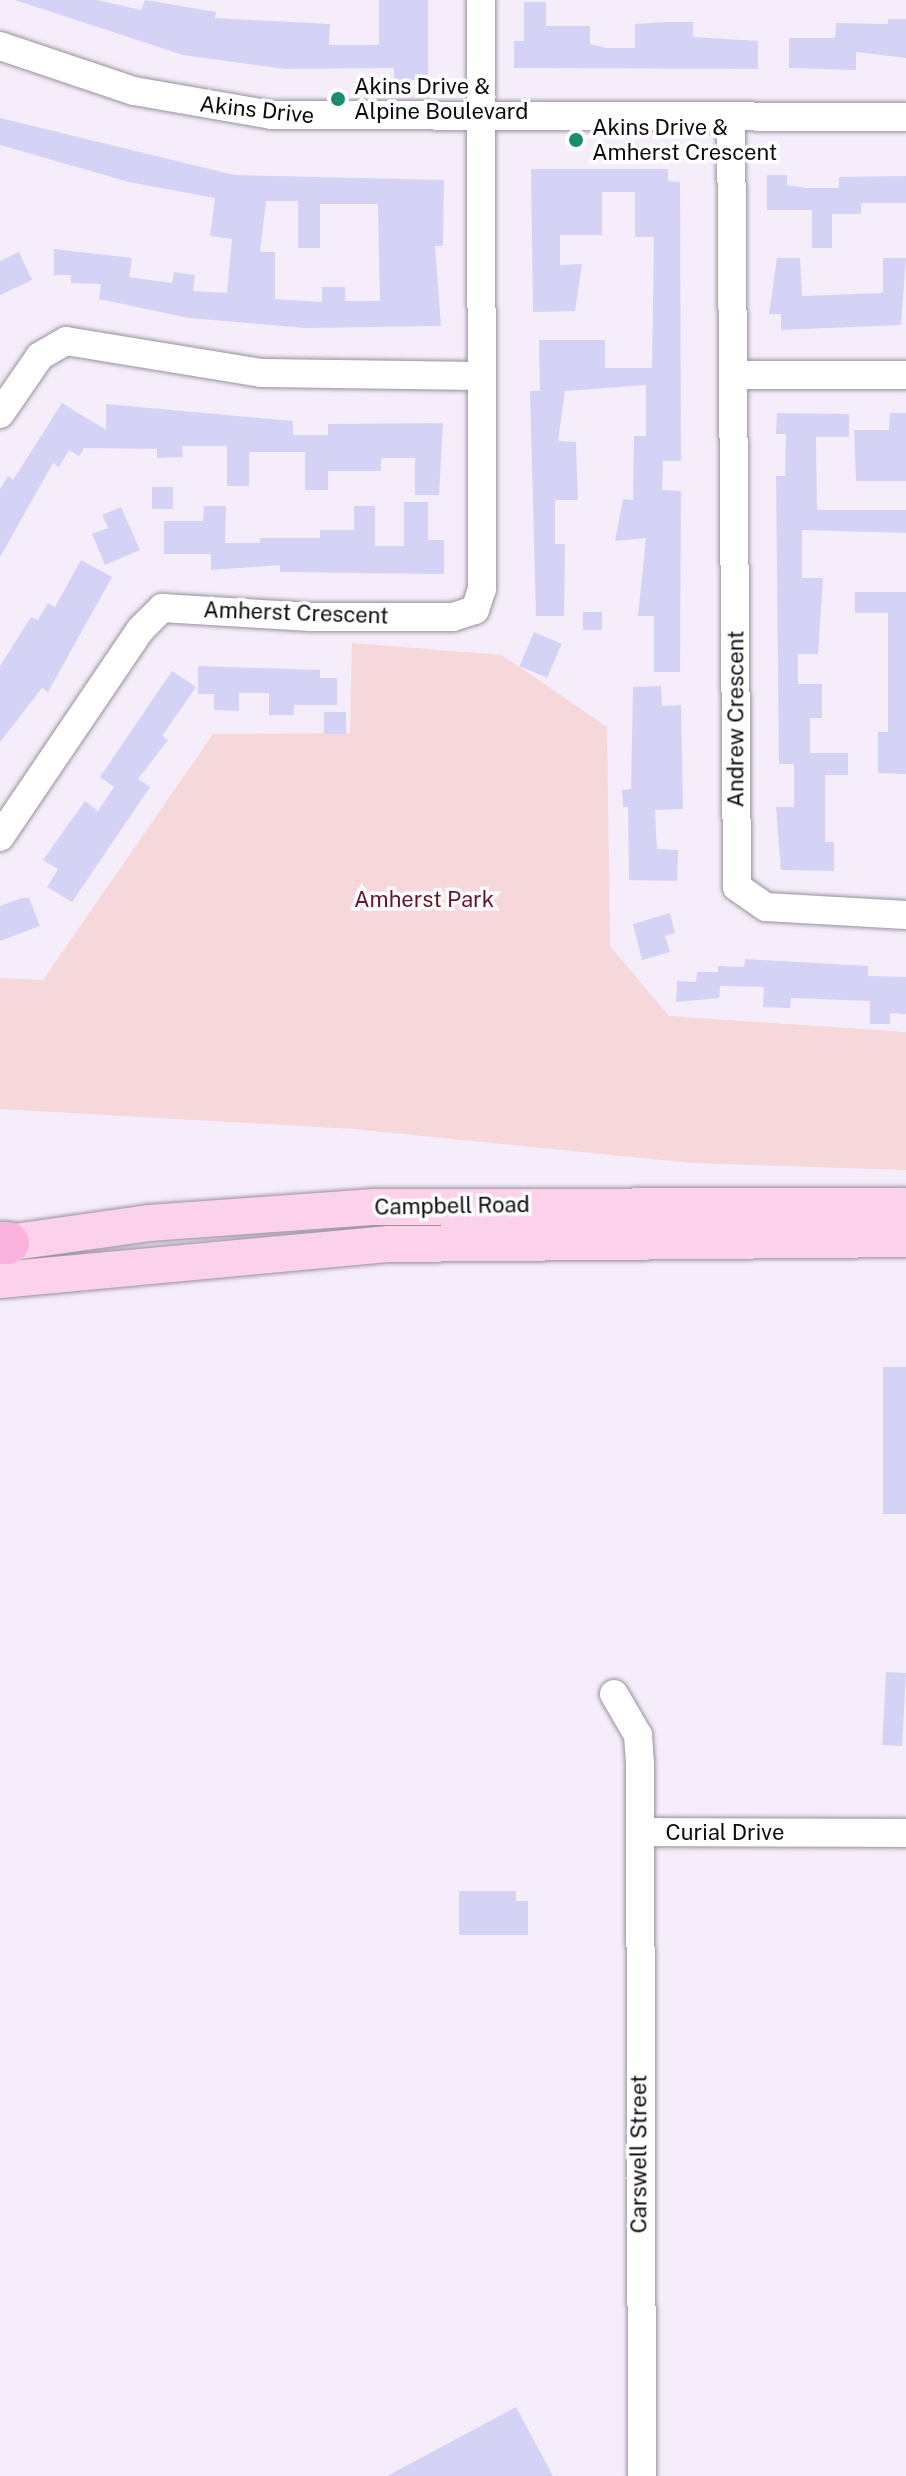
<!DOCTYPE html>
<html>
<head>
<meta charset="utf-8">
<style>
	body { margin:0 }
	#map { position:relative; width:906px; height:2476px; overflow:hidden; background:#f6edfa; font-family:"Public Sans",sans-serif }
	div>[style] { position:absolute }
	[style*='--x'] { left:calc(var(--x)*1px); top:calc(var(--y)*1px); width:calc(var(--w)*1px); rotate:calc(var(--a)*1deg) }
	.green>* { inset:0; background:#f6d7da }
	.building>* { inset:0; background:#d4d3f6; transform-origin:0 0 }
	.roads { filter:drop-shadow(0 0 2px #99919d) drop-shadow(0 0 2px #99919d) }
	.minor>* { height:28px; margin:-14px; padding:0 14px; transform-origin:14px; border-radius:14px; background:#fff }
	.major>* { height:36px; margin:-18px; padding:0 18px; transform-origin:18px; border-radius:18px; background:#fcd1ea }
	.highway>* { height:42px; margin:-21px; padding:0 21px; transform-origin:21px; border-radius:21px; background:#fab3dc }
	.dots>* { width:22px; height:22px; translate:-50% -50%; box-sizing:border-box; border:4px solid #fff; border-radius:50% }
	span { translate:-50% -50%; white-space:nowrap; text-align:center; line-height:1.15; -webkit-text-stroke:7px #fff; paint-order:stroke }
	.poi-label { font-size:22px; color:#0e0b10 }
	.left { translate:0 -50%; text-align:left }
	.street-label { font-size:22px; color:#0e0b10 }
	.park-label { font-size:22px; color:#691328 }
</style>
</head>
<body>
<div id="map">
	<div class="green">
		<i style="clip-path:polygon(352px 643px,502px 655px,607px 727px,610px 946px,669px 1016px,906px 1032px,906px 1170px,692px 1163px,354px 1129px,0 1109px,0 978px,43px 980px,213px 734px,350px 733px)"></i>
	</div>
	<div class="building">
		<i style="clip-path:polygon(15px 0,97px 0,141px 10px,145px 0,216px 12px,215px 18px,330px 24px,329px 45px,379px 45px,379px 0,428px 0,428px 80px,394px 80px,394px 68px,285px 69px,183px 55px)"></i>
		<i style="clip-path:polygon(524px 2px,546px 2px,546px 26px,590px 26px,590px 44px,606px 48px,635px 48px,635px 24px,668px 22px,693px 22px,693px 37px,758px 41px,758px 69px,514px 68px,514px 41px,524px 41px)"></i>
		<i style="clip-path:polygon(888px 19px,906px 19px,906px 58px,856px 52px,856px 70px,789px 68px,789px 38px,835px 38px,836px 23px,888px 24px)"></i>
		<i style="clip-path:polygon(evenodd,0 118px,234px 175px,444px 180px,443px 246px,435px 246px,441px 326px,305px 328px,189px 318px,99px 299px,101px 284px,71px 283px,71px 275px,54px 275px,54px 249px,132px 258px,129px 277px,172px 283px,174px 272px,195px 275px,193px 291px,227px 293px,232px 239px,210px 236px,215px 198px,129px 182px,0 145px,0 118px,266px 201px,298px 201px,298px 248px,320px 248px,320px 204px,378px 204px,380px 301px,345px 301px,345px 287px,322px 287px,322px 302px,275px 299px,275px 252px,260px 252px,266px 201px)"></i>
		<i style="clip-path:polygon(531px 169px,668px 169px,668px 181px,680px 182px,681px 461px,663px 461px,662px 490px,681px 491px,680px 672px,654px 672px,654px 616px,638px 616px,646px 538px,615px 541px,623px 499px,633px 500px,634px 436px,646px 436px,646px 385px,565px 391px,558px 441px,576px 442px,578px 500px,555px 500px,555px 544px,565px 544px,564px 616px,536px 616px,530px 391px,540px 391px,539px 340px,605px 340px,605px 368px,652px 368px,654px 237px,635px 237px,635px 192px,602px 192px,602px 235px,560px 235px,560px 265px,582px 264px,575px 311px,533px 312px)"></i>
		<i style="clip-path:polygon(767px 175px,787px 175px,787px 185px,806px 188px,839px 188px,839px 177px,906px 176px,906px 203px,861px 203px,861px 214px,832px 214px,832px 248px,812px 248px,812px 210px,767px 210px)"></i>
		<i style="clip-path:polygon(19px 252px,32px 280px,0 295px,0 261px)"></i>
		<i style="clip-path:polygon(777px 258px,800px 258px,802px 296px,883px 293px,883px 258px,906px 258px,901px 325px,781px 330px,781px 314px,769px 314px)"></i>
		<i style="clip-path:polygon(62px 403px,106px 430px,106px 404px,293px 421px,293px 435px,328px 435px,328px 424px,443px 423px,439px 495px,415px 495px,415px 458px,381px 458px,381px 471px,328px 471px,328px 490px,305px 490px,305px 452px,249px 452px,249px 486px,227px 486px,227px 446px,182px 446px,183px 457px,157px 458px,157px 449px,84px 448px,79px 456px,69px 450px,59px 467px,53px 463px,0 557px,0 489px,8px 476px,13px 480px)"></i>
		<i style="clip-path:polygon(777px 413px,849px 414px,849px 437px,816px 437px,817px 510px,906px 510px,906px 533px,802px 530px,802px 578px,823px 578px,818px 654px,798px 654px,798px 684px,822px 684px,822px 718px,810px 718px,810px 753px,848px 753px,848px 775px,825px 775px,825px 842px,834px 842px,834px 871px,781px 870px,776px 807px,794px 807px,794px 764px,779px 764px,776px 476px,785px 476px,786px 434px,776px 434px)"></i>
		<i style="clip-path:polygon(890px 413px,906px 413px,906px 481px,856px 481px,854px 430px,889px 430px)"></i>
		<i style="left:152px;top:487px;width:21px;height:22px"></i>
		<i style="clip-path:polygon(404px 502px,428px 502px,428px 540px,444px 540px,444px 574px,280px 572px,280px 565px,211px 570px,211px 554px,164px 554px,164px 521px,203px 521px,204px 506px,226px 506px,225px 543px,260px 543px,260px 538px,320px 538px,320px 530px,354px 530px,354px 506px,375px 506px,375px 546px,404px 546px)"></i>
		<i style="clip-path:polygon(121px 507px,140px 550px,105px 565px,92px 534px,108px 528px,102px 515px)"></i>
		<i style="clip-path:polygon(81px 560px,112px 577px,48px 692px,42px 688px,0 742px,0 666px,31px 617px,38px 620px,48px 603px,55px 607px)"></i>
		<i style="clip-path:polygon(855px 592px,906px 592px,906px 774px,878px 773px,878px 732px,888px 732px,888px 613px,855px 613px)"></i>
		<i style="left:583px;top:612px;width:19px;height:18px"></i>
		<i style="left:534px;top:632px;width:30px;height:37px;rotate:23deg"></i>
		<i style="clip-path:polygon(198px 666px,320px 670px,320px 678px,337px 678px,337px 705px,294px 705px,294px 715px,269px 715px,269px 693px,239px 693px,239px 711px,214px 710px,214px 694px,198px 694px)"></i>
		<i style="clip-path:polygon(172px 671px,196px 687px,162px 736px,168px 740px,138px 779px,150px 787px,72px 902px,47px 887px,58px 869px,43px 860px,85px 801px,98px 811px,114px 787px,100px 777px)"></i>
		<i style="clip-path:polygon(661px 686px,662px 706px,681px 705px,683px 809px,655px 810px,657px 849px,678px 850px,677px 881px,629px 880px,628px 807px,623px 807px,622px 790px,631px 789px,633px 687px)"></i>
		<i style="left:324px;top:712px;width:22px;height:22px"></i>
		<i style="clip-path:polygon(22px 898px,29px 898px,40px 926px,0 941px,0 906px)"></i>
		<i style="clip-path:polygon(670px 913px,675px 933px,665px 936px,670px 952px,642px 960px,633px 924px)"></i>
		<i style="clip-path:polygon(745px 959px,868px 966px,868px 976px,906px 977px,906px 1014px,890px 1013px,890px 1024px,870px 1024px,870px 1001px,791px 998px,790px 1008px,763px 1007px,764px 987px,720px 986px,719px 998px,676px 1002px,677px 981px,696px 982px,697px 972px,718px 972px,718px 966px,744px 967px)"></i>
		<i style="left:883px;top:1367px;width:23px;height:147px"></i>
		<i style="left:886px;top:1672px;width:20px;height:73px;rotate:3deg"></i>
		<i style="clip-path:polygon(459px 1891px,516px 1891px,516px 1901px,528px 1901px,528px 1935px,459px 1935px)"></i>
		<i style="clip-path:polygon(516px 2407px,553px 2476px,387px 2476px)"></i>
	</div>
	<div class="roads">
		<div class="minor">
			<i style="--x:0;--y:46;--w:141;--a:18.6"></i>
			<i style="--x:134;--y:91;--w:140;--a:9.9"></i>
			<i style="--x:272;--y:115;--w:634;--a:0.18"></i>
			<i style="--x:731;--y:117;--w:770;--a:89.55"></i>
			<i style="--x:737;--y:887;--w:35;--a:35"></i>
			<i style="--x:766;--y:907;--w:140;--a:3.3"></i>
			<i style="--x:734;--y:375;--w:172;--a:0"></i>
			<i style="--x:0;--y:414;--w:70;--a:-55.4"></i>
			<i style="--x:40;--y:356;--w:30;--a:-30"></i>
			<i style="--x:66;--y:341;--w:198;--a:9.3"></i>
			<i style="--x:261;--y:373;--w:221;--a:0.8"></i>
			<i style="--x:0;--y:837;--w:251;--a:-55.9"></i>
			<i style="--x:141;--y:629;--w:30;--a:-45"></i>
			<i style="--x:162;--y:608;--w:149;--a:3.5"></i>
			<i style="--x:311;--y:617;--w:142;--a:0"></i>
			<i style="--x:453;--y:617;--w:23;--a:-18"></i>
			<i style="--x:475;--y:610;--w:22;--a:-72"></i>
			<i style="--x:482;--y:589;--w:589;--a:-90.1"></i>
			<i style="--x:614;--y:1694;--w:48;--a:59.7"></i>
			<i style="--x:638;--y:1735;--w:29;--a:86"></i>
			<i style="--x:640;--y:1764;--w:712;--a:89.84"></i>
			<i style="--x:641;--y:1832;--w:265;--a:0.2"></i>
		</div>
		<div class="major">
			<i style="--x:0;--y:1244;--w:150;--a:-8"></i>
			<i style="--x:149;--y:1223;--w:226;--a:-4.1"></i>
			<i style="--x:374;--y:1207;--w:532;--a:-0.11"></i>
			<i style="--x:0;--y:1280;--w:391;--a:-5.3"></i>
			<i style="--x:389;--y:1244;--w:517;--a:-0.55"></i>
		</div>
		<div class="highway">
			<i style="--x:0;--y:1243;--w:8;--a:0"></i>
		</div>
	</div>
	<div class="dots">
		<i style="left:338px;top:99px;background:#188d70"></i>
		<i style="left:576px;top:140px;background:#188d70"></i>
	</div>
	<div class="poi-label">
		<span class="left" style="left:354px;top:99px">Akins Drive &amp;<br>Alpine Boulevard</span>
		<span class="left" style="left:592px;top:140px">Akins Drive &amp;<br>Amherst Crescent</span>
	</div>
	<div class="street-label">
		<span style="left:257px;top:110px;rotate:6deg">Akins Drive</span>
		<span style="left:296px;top:613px;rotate:2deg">Amherst Crescent</span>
		<span style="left:736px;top:719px;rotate:-90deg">Andrew Crescent</span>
		<span style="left:452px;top:1206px;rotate:-1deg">Campbell Road</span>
		<span style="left:725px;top:1833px">Curial Drive</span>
		<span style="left:639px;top:2154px;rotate:-90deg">Carswell Street</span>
	</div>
	<div class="park-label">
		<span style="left:424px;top:900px">Amherst Park</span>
	</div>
</div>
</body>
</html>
